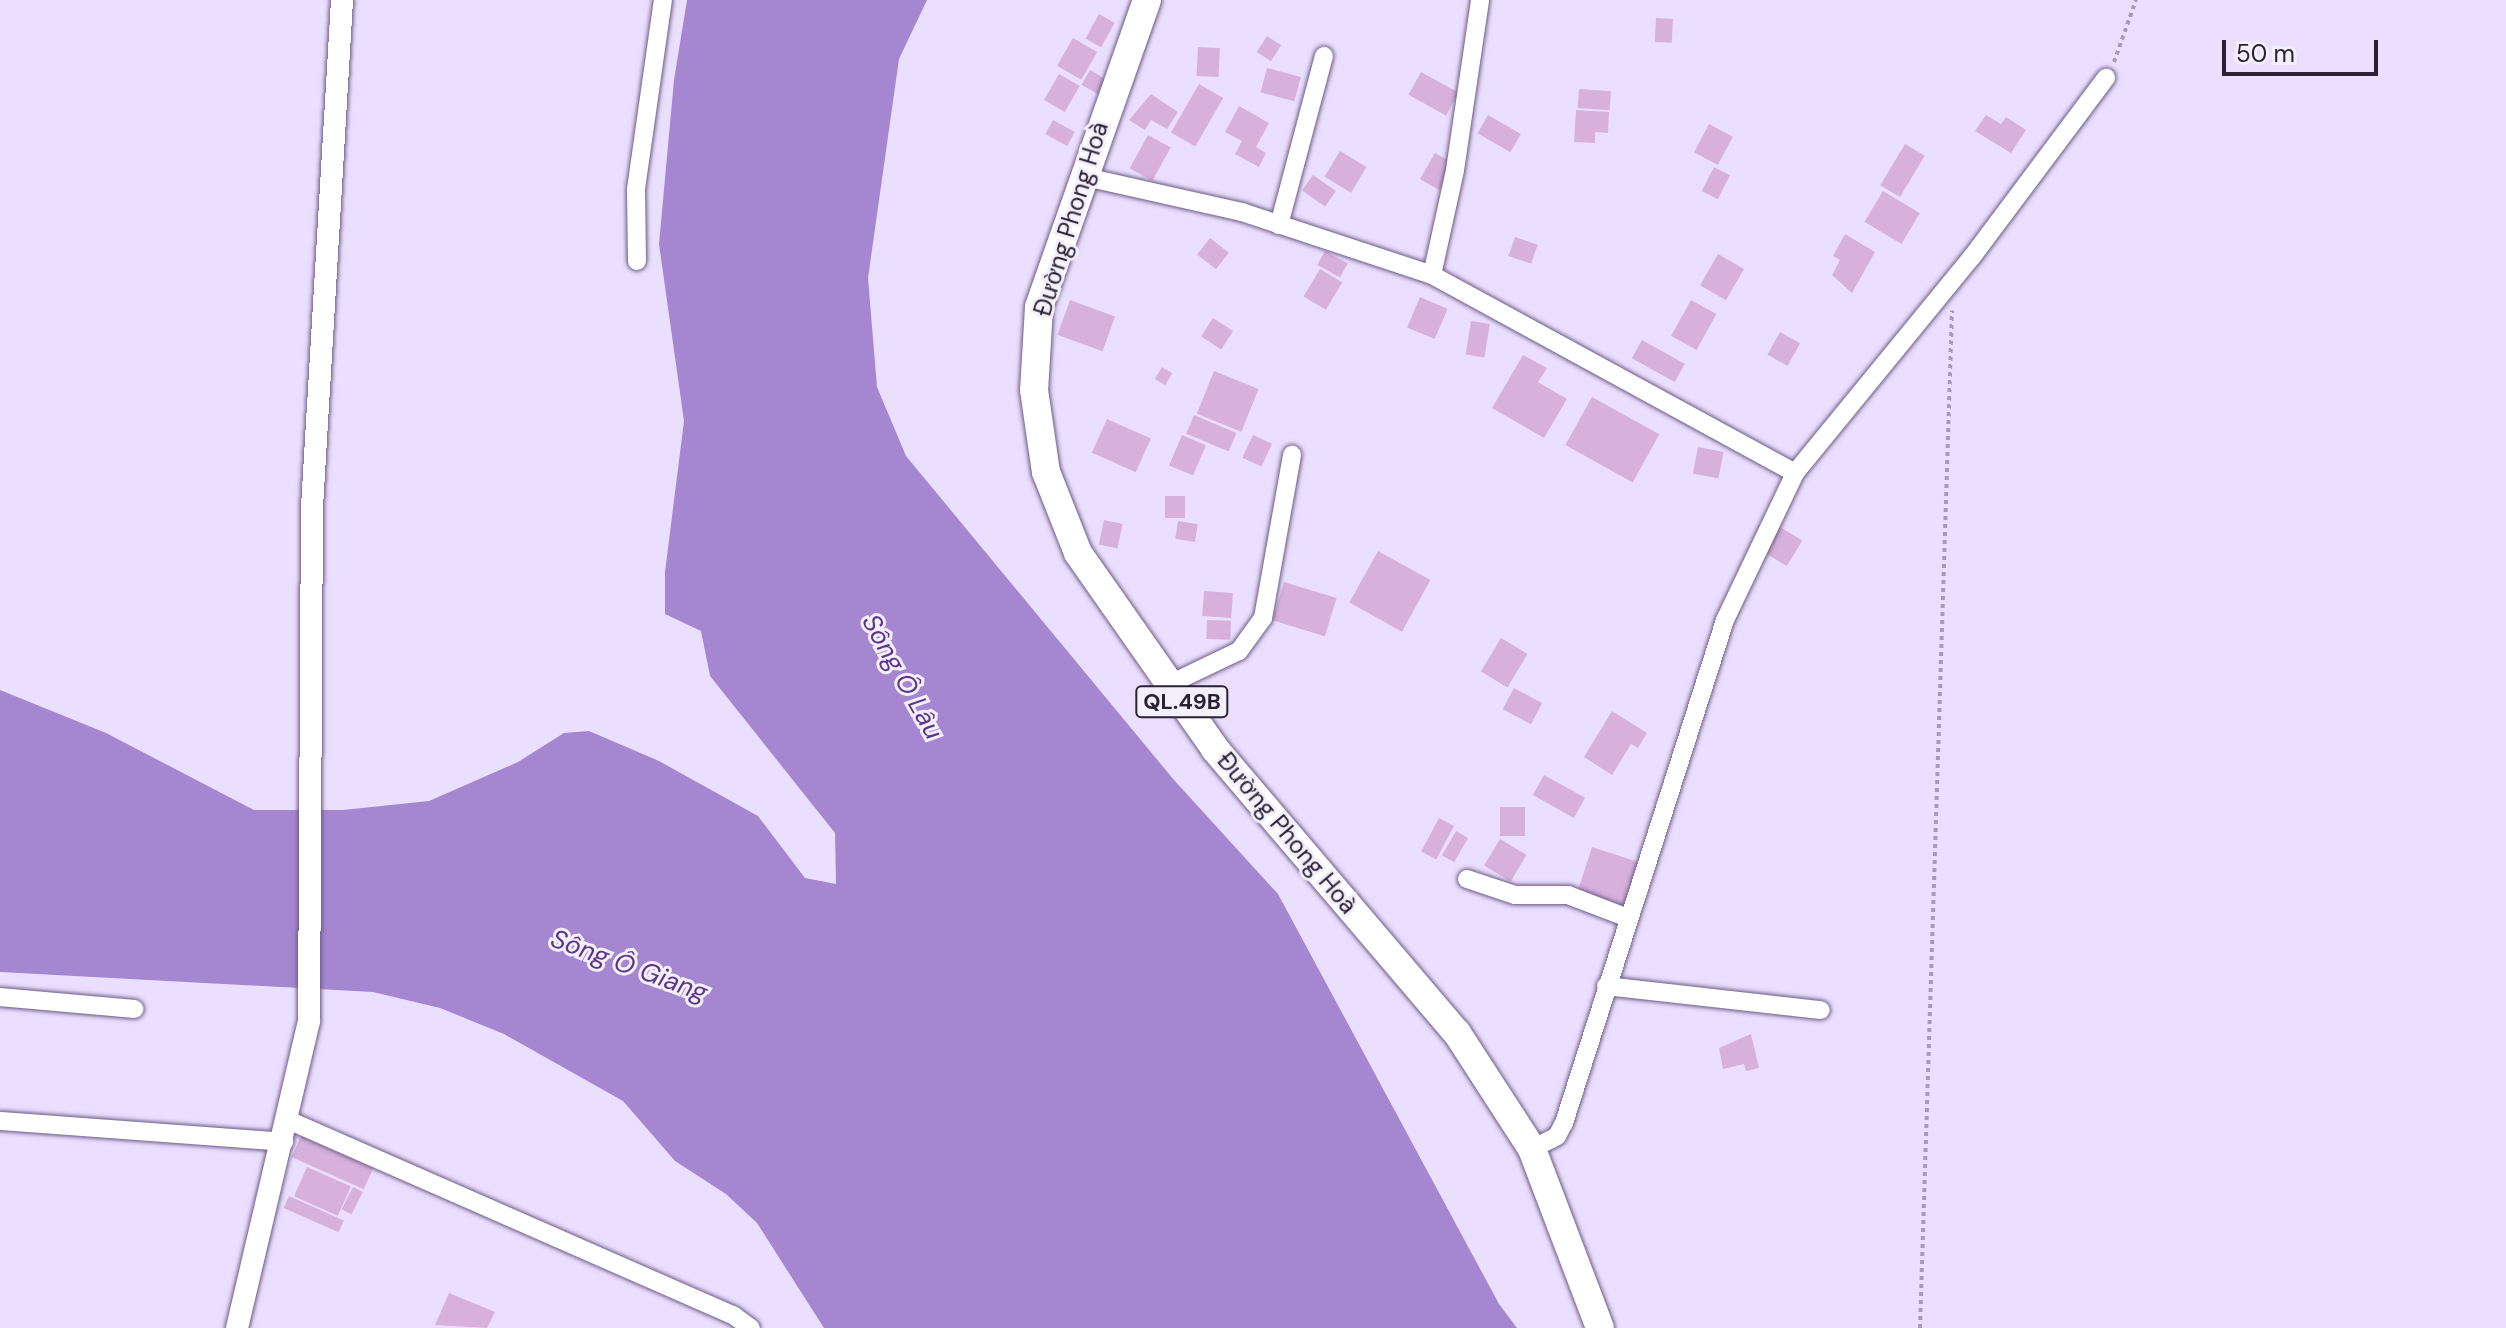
<!DOCTYPE html>
<html>
<head>
<meta charset="utf-8">
<style>
	body { margin:0 }
	#map { position:relative; width:2506px; height:1328px; overflow:hidden; background:#eadffe; font-family:"DM Sans",sans-serif }
	div>[style] { position:absolute }
	[style*='--x'] { left:calc(var(--x)*1px); top:calc(var(--y)*1px); width:calc(var(--w)*1px); rotate:calc(var(--a)*1deg) }
	.water>* { inset:0; background:#a587d1 }
	.building>* { inset:0; background:#d7b1dc; transform-origin:0 0 }
	.path>* { height:4px; margin-top:-2px; transform-origin:0; background:repeating-linear-gradient(90deg,#a59bb6 0 4px,transparent 0 8px) }
	.roads { filter:drop-shadow(0 0 2px #6c5b87) drop-shadow(0 0 2px #6c5b87) }
	.minor>* { height:18px; margin:-9px; padding:0 9px; transform-origin:9px; border-radius:9px; background:#fff }
	.tertiary>* { height:22px; margin:-11px; padding:0 11px; transform-origin:11px; border-radius:11px; background:#fff }
	.primary>* { height:28px; margin:-14px; padding:0 14px; transform-origin:14px; border-radius:14px; background:#fff }
	span { translate:-50% -50%; white-space:nowrap; text-align:center; line-height:1.15; -webkit-text-stroke:6px #f4f0fb; paint-order:stroke }
	.shield-label span { padding:2px 6px; background:#f4f0fb; border:2px solid; border-radius:6px; -webkit-text-stroke-width:0 }
	.shield-label { font-size:22px; color:#292134; font-weight:700 }
	.street-label { font-size:24px; color:#292134 }
	.water-label { font-size:26px; color:#5c348b; font-style:italic }
	.scale { position:absolute; left:2222px; top:40px; width:156px; height:36px; box-sizing:border-box; border:4px solid #292134; border-top:0; padding-left:10px; font-size:24px; line-height:28px; white-space:nowrap; color:#292134; -webkit-text-stroke:6px #f4f0fb; paint-order:stroke }
</style>
</head>
<body>
<div id="map">
	<div class="water">
		<i style="clip-path:polygon(687px 0,927px 0,899px 59px,868px 278px,877px 387px,906px 456px,1174px 780px,1278px 894px,1499px 1304px,1517px 1328px,824px 1328px,757px 1223px,726px 1194px,675px 1161px,623px 1101px,504px 1034px,440px 1008px,373px 992px,0 972px,0 690px,106px 733px,254px 810px,343px 810px,429px 801px,518px 762px,564px 733px,589px 731px,659px 761px,758px 816px,805px 878px,836px 884px,835px 833px,710px 676px,701px 631px,665px 614px,665px 572px,684px 421px,659px 244px,674px 80px)"></i>
	</div>
	<div class="building">
		<i style="left:1099px;top:14px;width:18px;height:28px;rotate:29deg"></i>
		<i style="left:1656px;top:18px;width:17px;height:24px;rotate:3deg"></i>
		<i style="left:1267px;top:36px;width:17px;height:19px;rotate:33deg"></i>
		<i style="left:1073px;top:38px;width:28px;height:32px;rotate:30deg"></i>
		<i style="left:1198px;top:47px;width:22px;height:29px;rotate:3deg"></i>
		<i style="left:1267px;top:68px;width:35px;height:25px;rotate:15deg"></i>
		<i style="left:1090px;top:70px;width:24px;height:17px;rotate:30deg"></i>
		<i style="left:1421px;top:72px;width:43px;height:26px;rotate:29deg"></i>
		<i style="left:1059px;top:74px;width:24px;height:30px;rotate:30deg"></i>
		<i style="left:1199px;top:84px;width:28px;height:56px;rotate:30deg"></i>
		<i style="left:1579px;top:89px;width:32px;height:19px;rotate:4deg"></i>
		<i style="clip-path:polygon(1151px 94px,1178px 112px,1167px 129px,1151px 120px,1145px 130px,1129px 120px)"></i>
		<i style="clip-path:polygon(1239px 106px,1269px 123px,1256px 147px,1266px 153px,1259px 167px,1235px 154px,1242px 141px,1225px 132px)"></i>
		<i style="clip-path:polygon(1576px 110px,1609px 112px,1608px 133px,1595px 132px,1595px 143px,1574px 142px)"></i>
		<i style="left:1488px;top:115px;width:38px;height:21px;rotate:30deg"></i>
		<i style="clip-path:polygon(1986px 115px,2001px 124px,2006px 117px,2026px 130px,2011px 153px,1975px 131px)"></i>
		<i style="left:1053px;top:120px;width:25px;height:16px;rotate:29deg"></i>
		<i style="left:1709px;top:124px;width:27px;height:32px;rotate:28deg"></i>
		<i style="left:1148px;top:135px;width:26px;height:38px;rotate:29deg"></i>
		<i style="left:1905px;top:144px;width:23px;height:48px;rotate:31deg"></i>
		<i style="left:1340px;top:151px;width:31px;height:30px;rotate:31deg"></i>
		<i style="left:1435px;top:153px;width:22px;height:30px;rotate:30deg"></i>
		<i style="left:1714px;top:167px;width:18px;height:27px;rotate:27deg"></i>
		<i style="left:1313px;top:175px;width:28px;height:19px;rotate:35deg"></i>
		<i style="left:1883px;top:191px;width:43px;height:36px;rotate:31deg"></i>
		<i style="clip-path:polygon(1845px 234px,1875px 252px,1852px 293px,1832px 275px,1840px 260px,1833px 256px)"></i>
		<i style="left:1515px;top:237px;width:24px;height:20px;rotate:19deg"></i>
		<i style="left:1210px;top:238px;width:24px;height:21px;rotate:38deg"></i>
		<i style="left:1325px;top:251px;width:26px;height:16px;rotate:29deg"></i>
		<i style="left:1718px;top:254px;width:30px;height:36px;rotate:30deg"></i>
		<i style="left:1320px;top:269px;width:26px;height:32px;rotate:31deg"></i>
		<i style="left:1420px;top:297px;width:30px;height:33px;rotate:23deg"></i>
		<i style="left:1070px;top:300px;width:48px;height:37px;rotate:20deg"></i>
		<i style="left:1691px;top:300px;width:29px;height:41px;rotate:29deg"></i>
		<i style="left:1213px;top:318px;width:24px;height:22px;rotate:33deg"></i>
		<i style="left:1471px;top:321px;width:19px;height:34px;rotate:9deg"></i>
		<i style="left:1780px;top:332px;width:23px;height:26px;rotate:29deg"></i>
		<i style="left:1642px;top:340px;width:49px;height:21px;rotate:29deg"></i>
		<i style="clip-path:polygon(1523px 355px,1547px 368px,1538px 382px,1567px 399px,1544px 438px,1492px 408px)"></i>
		<i style="left:1162px;top:367px;width:12px;height:14px;rotate:31deg"></i>
		<i style="left:1214px;top:371px;width:48px;height:46px;rotate:22deg"></i>
		<i style="left:1592px;top:397px;width:77px;height:55px;rotate:29deg"></i>
		<i style="left:1194px;top:415px;width:46px;height:20px;rotate:23deg"></i>
		<i style="left:1107px;top:419px;width:48px;height:37px;rotate:24deg"></i>
		<i style="left:1182px;top:435px;width:26px;height:33px;rotate:23deg"></i>
		<i style="left:1253px;top:435px;width:21px;height:25px;rotate:25deg"></i>
		<i style="left:1698px;top:447px;width:26px;height:27px;rotate:11deg"></i>
		<i style="left:1165px;top:496px;width:20px;height:22px"></i>
		<i style="left:1104px;top:520px;width:19px;height:25px;rotate:12deg"></i>
		<i style="left:1178px;top:521px;width:20px;height:18px;rotate:9deg"></i>
		<i style="left:1780px;top:527px;width:26px;height:30px;rotate:31deg"></i>
		<i style="left:1378px;top:551px;width:60px;height:59px;rotate:29deg"></i>
		<i style="left:1284px;top:582px;width:55px;height:40px;rotate:17deg"></i>
		<i style="left:1204px;top:591px;width:29px;height:25px;rotate:4deg"></i>
		<i style="left:1207px;top:620px;width:24px;height:19px;rotate:2deg"></i>
		<i style="left:1501px;top:638px;width:31px;height:39px;rotate:31deg"></i>
		<i style="left:1514px;top:688px;width:32px;height:24px;rotate:28deg"></i>
		<i style="clip-path:polygon(1612px 711px,1647px 733px,1638px 748px,1631px 744px,1612px 775px,1584px 757px)"></i>
		<i style="left:1544px;top:775px;width:47px;height:23px;rotate:29deg"></i>
		<i style="left:1500px;top:807px;width:25px;height:29px"></i>
		<i style="left:1439px;top:818px;width:17px;height:38px;rotate:28deg"></i>
		<i style="left:1456px;top:831px;width:14px;height:28px;rotate:30deg"></i>
		<i style="left:1500px;top:839px;width:31px;height:31px;rotate:31deg"></i>
		<i style="left:1592px;top:847px;width:48px;height:48px;rotate:18deg"></i>
		<i style="clip-path:polygon(1751px 1034px,1759px 1068px,1746px 1071px,1744px 1064px,1723px 1069px,1719px 1048px)"></i>
		<i style="left:301px;top:1136px;width:79px;height:23px;rotate:24deg"></i>
		<i style="left:307px;top:1167px;width:48px;height:32px;rotate:24deg"></i>
		<i style="left:353px;top:1187px;width:11px;height:25px;rotate:27deg"></i>
		<i style="left:289px;top:1196px;width:60px;height:13px;rotate:24deg"></i>
		<i style="clip-path:polygon(449px 1293px,495px 1312px,487px 1328px,435px 1325px)"></i>
	</div>
	<div class="path">
		<i style="--x:2114;--y:62;--w:66;--a:-70.5"></i>
		<i style="--x:1920;--y:1328;--w:1018;--a:-88.2"></i>
	</div>
	<div class="roads">
		<div class="minor">
			<i style="--x:1081;--y:176;--w:165;--a:12.6"></i>
			<i style="--x:1242;--y:212;--w:200;--a:18.3"></i>
			<i style="--x:1432;--y:275;--w:413;--a:28.6"></i>
			<i style="--x:1279;--y:225;--w:175;--a:-75.1"></i>
			<i style="--x:637;--y:261;--w:72;--a:-90.8"></i>
			<i style="--x:636;--y:189;--w:191;--a:-81.9"></i>
			<i style="--x:1432;--y:275;--w:107;--a:-77.6"></i>
			<i style="--x:1455;--y:170;--w:172;--a:-81.6"></i>
			<i style="--x:1170;--y:684;--w:76;--a:-25.6"></i>
			<i style="--x:1239;--y:651;--w:41;--a:-54"></i>
			<i style="--x:1263;--y:618;--w:166;--a:-79.9"></i>
			<i style="--x:1467;--y:879;--w:51;--a:18.4"></i>
			<i style="--x:1515;--y:895;--w:53;--a:0"></i>
			<i style="--x:1568;--y:895;--w:64;--a:21"></i>
			<i style="--x:1606;--y:986;--w:216;--a:6.4"></i>
			<i style="--x:0;--y:997;--w:135;--a:5.1"></i>
			<i style="--x:288;--y:1120;--w:486;--a:23.7"></i>
			<i style="--x:733;--y:1315;--w:22;--a:36"></i>
			<i style="--x:0;--y:1121;--w:285;--a:4.2"></i>
			<i style="--x:1532;--y:1149;--w:28;--a:-27"></i>
			<i style="--x:1557;--y:1136;--w:15;--a:-62"></i>
			<i style="--x:1564;--y:1123;--w:528;--a:-72.25"></i>
			<i style="--x:1725;--y:620;--w:163;--a:-64.5"></i>
			<i style="--x:1795;--y:473;--w:279;--a:-50.7"></i>
			<i style="--x:1972;--y:257;--w:224;--a:-53.2"></i>
		</div>
		<div class="tertiary">
			<i style="--x:237;--y:1328;--w:315;--a:-76.8"></i>
			<i style="--x:309;--y:1021;--w:514;--a:-89.67"></i>
			<i style="--x:312;--y:507;--w:508;--a:-86.61"></i>
		</div>
		<div class="primary">
			<i style="--x:1147;--y:0;--w:325;--a:109.4"></i>
			<i style="--x:1039;--y:307;--w:83;--a:93.4"></i>
			<i style="--x:1034;--y:390;--w:83;--a:81.7"></i>
			<i style="--x:1046;--y:472;--w:87;--a:68.4"></i>
			<i style="--x:1078;--y:553;--w:239;--a:55"></i>
			<i style="--x:1215;--y:749;--w:373;--a:49.6"></i>
			<i style="--x:1457;--y:1033;--w:138;--a:57.1"></i>
			<i style="--x:1532;--y:1149;--w:191;--a:69.2"></i>
		</div>
	</div>
	<div class="shield-label">
		<span style="left:1182px;top:702px">QL.49B</span>
	</div>
	<div class="street-label">
		<span style="left:1071px;top:219px;rotate:-73deg">Đường Phong Hoà</span>
		<span style="left:1287px;top:833px;rotate:50deg">Đường Phong Hoà</span>
	</div>
	<div class="water-label">
		<span style="left:902px;top:677px;rotate:61deg">Sông Ô Lâu</span>
		<span style="left:629px;top:966px;rotate:20deg">Sông Ô Giang</span>
	</div>
	<div class="scale">50 m</div>
</div>
</body>
</html>
